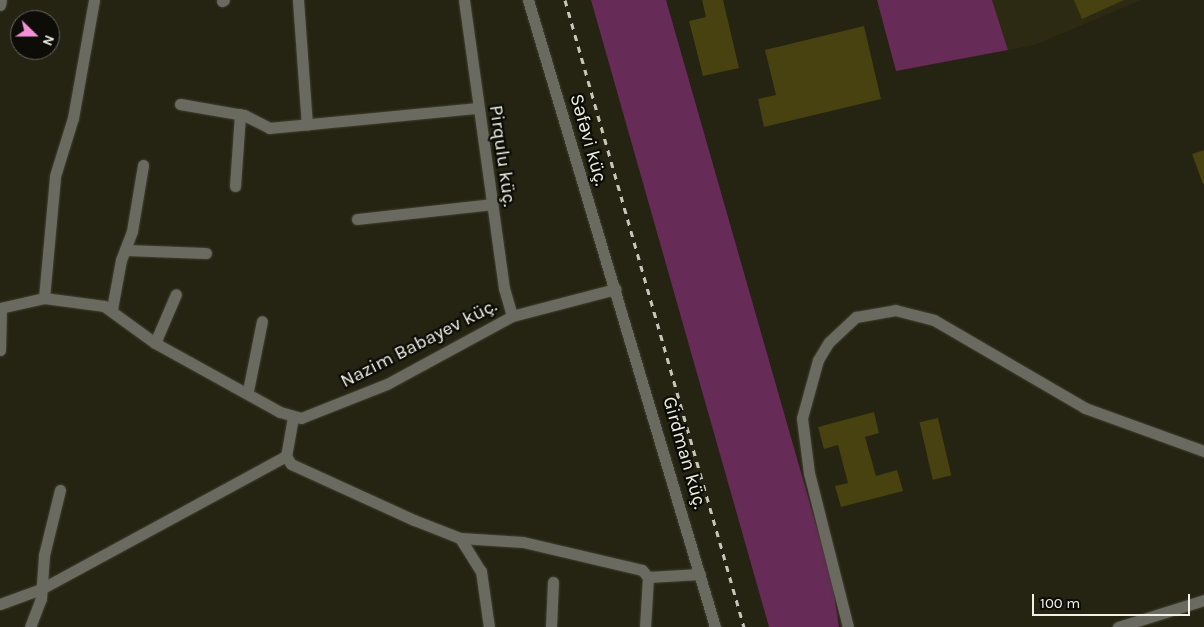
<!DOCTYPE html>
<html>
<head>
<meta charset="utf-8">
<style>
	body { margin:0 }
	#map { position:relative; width:1204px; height:627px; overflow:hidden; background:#252312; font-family:Karla,sans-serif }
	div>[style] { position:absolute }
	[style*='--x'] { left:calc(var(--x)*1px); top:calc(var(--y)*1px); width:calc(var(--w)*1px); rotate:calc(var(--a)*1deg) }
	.built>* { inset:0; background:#2c2a12 }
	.green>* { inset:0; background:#662b56 }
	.building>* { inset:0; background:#474210; transform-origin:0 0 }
	.roads { filter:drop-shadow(0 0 1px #424030) drop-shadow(0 0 1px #424030) }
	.minor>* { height:11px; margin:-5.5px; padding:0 5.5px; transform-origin:5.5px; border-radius:5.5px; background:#6a6a61 }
	.rail>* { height:3px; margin-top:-1.5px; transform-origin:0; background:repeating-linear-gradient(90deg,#c7c6ba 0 6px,transparent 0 12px) }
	span { translate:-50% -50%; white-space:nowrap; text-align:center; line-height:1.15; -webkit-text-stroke:4.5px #0d0c06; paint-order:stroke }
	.street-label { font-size:19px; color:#f1f0e5 }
	.north { position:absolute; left:10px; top:10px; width:50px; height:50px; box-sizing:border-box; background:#0d0c06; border:1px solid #68675f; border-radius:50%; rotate:112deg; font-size:14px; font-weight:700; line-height:20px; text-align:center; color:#f1f0e5 }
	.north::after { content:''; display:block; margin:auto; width:18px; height:22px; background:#f391d6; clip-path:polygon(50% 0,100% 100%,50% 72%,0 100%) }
	.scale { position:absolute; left:1032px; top:594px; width:158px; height:22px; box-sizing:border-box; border:2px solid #f1f0e5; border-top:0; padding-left:6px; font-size:15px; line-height:18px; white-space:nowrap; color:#f1f0e5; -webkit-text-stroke:4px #0d0c06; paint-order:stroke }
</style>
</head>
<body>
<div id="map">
	<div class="built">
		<i style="clip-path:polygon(992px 0,1141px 0,1035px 45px,1008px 50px)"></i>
	</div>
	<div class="green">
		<i style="clip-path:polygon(591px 0,666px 0,832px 581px,839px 627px,769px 627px)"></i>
		<i style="clip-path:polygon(877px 0,992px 0,1008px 50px,896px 71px)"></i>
	</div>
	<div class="building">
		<i style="clip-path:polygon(702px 0,723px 0,739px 68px,703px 76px,689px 21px,706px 17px)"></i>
		<i style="clip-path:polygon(1074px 0,1124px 0,1082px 19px)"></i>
		<i style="clip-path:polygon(864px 26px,881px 99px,764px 127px,758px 99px,776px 95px,765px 50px)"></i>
		<i style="clip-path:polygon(1204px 150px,1204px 183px,1203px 184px,1192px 154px)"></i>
		<i style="clip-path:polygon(874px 412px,879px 433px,865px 437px,876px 476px,897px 470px,903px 491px,841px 507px,835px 486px,848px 483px,838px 445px,824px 449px,818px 427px)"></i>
		<i style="left:938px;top:418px;width:59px;height:19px;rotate:77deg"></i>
	</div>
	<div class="roads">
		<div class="minor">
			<i style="--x:298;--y:0;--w:125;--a:85.9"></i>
			<i style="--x:464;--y:0;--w:291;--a:82.1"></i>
			<i style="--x:504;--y:288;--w:29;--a:74"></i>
			<i style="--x:528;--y:0;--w:654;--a:73.39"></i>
			<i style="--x:222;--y:1;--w:2;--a:-27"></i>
			<i style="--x:0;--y:5;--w:5;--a:-79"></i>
			<i style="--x:180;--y:104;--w:65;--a:9.8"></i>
			<i style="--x:244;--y:115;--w:28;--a:27"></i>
			<i style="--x:269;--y:128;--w:210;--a:-5.5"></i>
			<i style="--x:235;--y:186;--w:72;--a:-86"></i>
			<i style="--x:357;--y:219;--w:136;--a:-6.3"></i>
			<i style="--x:125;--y:250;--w:81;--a:2.1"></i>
			<i style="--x:44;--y:298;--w:122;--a:-84.8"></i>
			<i style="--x:55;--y:176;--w:61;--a:-72.8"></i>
			<i style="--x:73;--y:118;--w:120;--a:-79.9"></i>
			<i style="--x:0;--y:308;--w:45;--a:-12.8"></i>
			<i style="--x:44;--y:298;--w:61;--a:7.6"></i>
			<i style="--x:104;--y:306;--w:63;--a:36"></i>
			<i style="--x:155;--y:343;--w:143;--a:28.9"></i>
			<i style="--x:280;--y:412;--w:22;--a:16"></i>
			<i style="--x:301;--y:418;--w:92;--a:-21.6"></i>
			<i style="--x:387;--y:384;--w:142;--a:-28.5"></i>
			<i style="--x:512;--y:316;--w:107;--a:-14.6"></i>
			<i style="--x:112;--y:309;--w:50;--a:-79.6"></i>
			<i style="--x:121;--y:260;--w:31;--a:-69"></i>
			<i style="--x:132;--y:231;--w:67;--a:-80.5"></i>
			<i style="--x:155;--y:343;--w:53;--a:-66.8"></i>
			<i style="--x:0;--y:350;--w:42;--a:-88.6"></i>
			<i style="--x:248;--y:391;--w:71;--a:-78.7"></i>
			<i style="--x:293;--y:417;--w:40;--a:100"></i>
			<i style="--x:286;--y:456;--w:9;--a:58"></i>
			<i style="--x:291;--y:464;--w:135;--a:24.5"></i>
			<i style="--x:414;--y:520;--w:49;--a:21.4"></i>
			<i style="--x:460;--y:538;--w:63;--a:3.6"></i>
			<i style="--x:523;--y:542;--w:122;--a:13.2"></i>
			<i style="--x:642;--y:570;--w:9;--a:49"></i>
			<i style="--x:648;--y:577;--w:50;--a:93.4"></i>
			<i style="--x:460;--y:538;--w:39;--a:58"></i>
			<i style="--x:481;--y:571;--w:57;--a:81.9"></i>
			<i style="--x:648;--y:577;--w:52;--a:-3.3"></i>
			<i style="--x:0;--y:604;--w:44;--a:-20.1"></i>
			<i style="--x:41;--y:589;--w:279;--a:-28.5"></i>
			<i style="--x:30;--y:627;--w:30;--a:-69"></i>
			<i style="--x:41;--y:599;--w:44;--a:-86.1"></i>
			<i style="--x:44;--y:555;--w:67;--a:-76.2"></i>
			<i style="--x:551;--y:627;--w:45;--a:-87.5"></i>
			<i style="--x:848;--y:627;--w:159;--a:-104.2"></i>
			<i style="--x:809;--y:473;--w:55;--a:-97.3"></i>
			<i style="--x:802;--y:418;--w:60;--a:-74.6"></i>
			<i style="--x:818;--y:360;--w:21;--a:-59"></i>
			<i style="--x:829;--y:342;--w:37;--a:-43"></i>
			<i style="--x:856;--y:317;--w:40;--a:-10"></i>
			<i style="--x:895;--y:310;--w:40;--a:14.4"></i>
			<i style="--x:934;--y:320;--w:175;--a:30.2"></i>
			<i style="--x:1085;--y:408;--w:127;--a:19.9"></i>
			<i style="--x:1118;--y:627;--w:90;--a:-17.4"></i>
		</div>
	</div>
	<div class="rail">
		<i style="--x:565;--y:0;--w:652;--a:74.07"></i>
	</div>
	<div class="street-label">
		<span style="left:588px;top:140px;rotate:74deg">Səfəvi küç.</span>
		<span style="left:502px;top:156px;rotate:82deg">Pirqulu küç.</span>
		<span style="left:419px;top:344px;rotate:-27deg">Nazim Babayev küç.</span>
		<span style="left:684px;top:453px;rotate:74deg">Girdman küç.</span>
	</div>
	<div class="north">N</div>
	<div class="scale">100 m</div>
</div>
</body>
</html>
